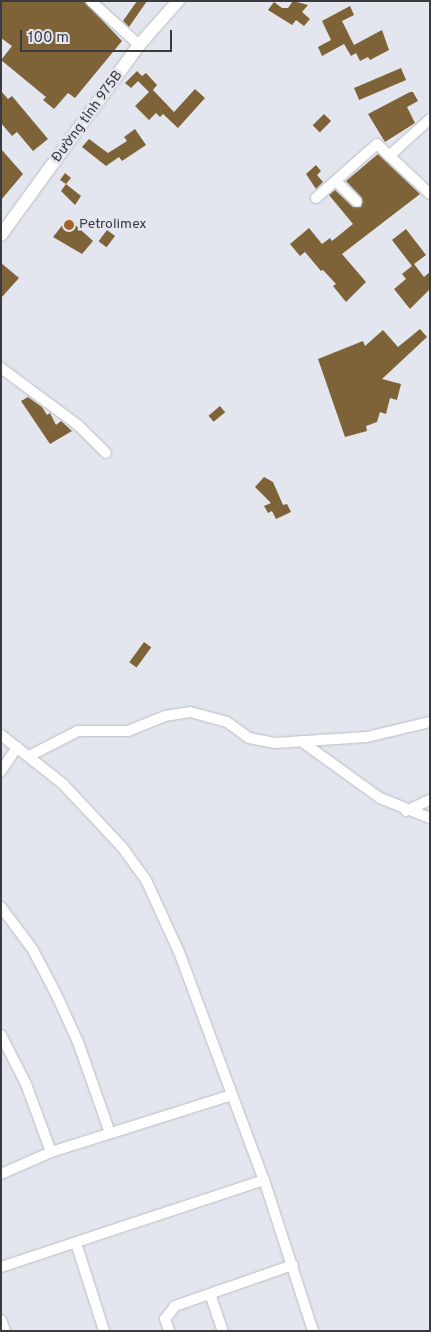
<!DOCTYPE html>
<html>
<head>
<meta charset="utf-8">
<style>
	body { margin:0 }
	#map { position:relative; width:431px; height:1332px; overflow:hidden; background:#e4e6ef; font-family:Overpass,sans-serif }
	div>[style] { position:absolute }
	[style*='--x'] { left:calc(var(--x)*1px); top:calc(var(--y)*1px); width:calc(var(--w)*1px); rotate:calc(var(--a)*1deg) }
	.building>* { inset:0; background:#7d6337; transform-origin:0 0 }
	.roads { filter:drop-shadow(0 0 1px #babdc5) drop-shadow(0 0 1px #babdc5) }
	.minor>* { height:10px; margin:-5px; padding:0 5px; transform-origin:5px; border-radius:5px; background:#fff }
	.major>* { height:12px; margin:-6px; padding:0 6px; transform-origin:6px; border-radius:6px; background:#fff }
	.dots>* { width:14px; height:14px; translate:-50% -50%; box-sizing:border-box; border:2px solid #e4e6ef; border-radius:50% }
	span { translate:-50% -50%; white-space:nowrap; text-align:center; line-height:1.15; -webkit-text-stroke:5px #e4e6ef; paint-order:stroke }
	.street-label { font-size:14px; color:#3a3b3f }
	.poi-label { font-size:14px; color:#3a3b3f }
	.left { translate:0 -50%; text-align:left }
	.frame { position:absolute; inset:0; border:2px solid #3a3b3f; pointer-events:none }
	.scale { position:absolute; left:20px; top:30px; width:152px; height:22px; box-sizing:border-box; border:2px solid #3a3b3f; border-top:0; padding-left:6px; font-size:15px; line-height:18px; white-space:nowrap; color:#3a3b3f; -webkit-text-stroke:4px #e4e6ef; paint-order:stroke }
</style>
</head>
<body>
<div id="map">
	<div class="building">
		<i style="clip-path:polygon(1px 1px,84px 1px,122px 41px,75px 98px,68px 93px,54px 109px,43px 100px,46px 97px,1px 60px,12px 46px,1px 38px)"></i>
		<i style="clip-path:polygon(137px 1px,147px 1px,129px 27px,123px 21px)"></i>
		<i style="clip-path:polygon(293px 1px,308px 5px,302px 12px,310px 19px,304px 26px,296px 20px,292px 25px,268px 10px,274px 2px,282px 8px,288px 8px)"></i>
		<i style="clip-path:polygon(350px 6px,354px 15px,342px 21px,354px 45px,382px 30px,389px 50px,370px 60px,368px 57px,360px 61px,356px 53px,351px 56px,344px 44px,322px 56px,318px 47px,331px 40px,322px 21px)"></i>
		<i style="left:401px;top:68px;width:13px;height:51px;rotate:67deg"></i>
		<i style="clip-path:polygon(137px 71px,142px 76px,146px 73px,157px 85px,153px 90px,174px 112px,195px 89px,205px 98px,178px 128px,163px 114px,160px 117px,156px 113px,149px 120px,135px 106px,149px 92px,138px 81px,131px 88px,125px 83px)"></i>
		<i style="clip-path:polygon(1px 91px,8px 99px,12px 96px,48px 139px,33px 151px,17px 132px,12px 136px,1px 123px)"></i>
		<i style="clip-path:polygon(410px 92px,413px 92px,418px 101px,407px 107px,415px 123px,385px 142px,368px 114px)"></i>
		<i style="left:324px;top:114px;width:10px;height:16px;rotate:45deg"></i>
		<i style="clip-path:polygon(135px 129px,146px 145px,122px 161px,119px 157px,106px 166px,82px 147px,89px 139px,108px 153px,127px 141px,124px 137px)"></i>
		<i style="clip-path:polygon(1px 149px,23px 174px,1px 200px)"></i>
		<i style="clip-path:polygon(378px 154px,420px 194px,342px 254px,366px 282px,346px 302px,333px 286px,336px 284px,323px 270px,321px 271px,305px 252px,300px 256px,290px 244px,309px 228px,322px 244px,330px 238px,332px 241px,353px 224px,329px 195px,335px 190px,353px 207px,361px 207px,362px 198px,346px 181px)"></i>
		<i style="clip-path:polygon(316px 165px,321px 171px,317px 175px,323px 182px,316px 189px,306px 174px)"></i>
		<i style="clip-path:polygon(65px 173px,71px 178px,66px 184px,60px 180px)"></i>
		<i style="clip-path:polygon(66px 184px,81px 196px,75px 205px,61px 191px)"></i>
		<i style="clip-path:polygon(68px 218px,93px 241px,82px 254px,53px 237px)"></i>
		<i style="clip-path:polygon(406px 229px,426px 255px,414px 264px,424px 277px,430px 272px,430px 289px,410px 309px,394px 289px,406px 279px,402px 274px,412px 266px,392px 240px)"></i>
		<i style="left:107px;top:230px;width:10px;height:14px;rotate:37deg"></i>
		<i style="clip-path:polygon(1px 263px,19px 278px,1px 298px)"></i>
		<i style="clip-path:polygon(420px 329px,427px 337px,382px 379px,401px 384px,397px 400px,390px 398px,386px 414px,380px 412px,377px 422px,366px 426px,367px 431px,345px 437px,318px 359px,363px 341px,365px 346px,383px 330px,398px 347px)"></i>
		<i style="clip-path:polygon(28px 397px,42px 407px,47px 415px,50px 413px,56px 425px,61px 421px,72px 431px,50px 444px,21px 401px)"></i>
		<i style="left:220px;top:406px;width:8px;height:15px;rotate:50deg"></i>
		<i style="clip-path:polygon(264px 477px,273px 482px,283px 505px,287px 504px,291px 512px,276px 519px,272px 511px,268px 513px,264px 506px,271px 503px,255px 487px)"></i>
		<i style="left:144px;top:642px;width:9px;height:25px;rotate:36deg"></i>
	</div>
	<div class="roads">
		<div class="minor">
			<i style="--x:91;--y:1;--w:65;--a:42.5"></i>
			<i style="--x:389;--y:156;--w:55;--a:-42.1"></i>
			<i style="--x:337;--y:182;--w:28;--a:45"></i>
			<i style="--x:316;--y:198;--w:81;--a:-41.5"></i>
			<i style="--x:377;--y:144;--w:73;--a:43.3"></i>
			<i style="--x:1;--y:368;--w:97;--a:36.6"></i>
			<i style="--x:79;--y:426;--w:38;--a:45"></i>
			<i style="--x:1;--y:735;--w:79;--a:38.3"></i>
			<i style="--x:63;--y:784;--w:86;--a:46.9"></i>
			<i style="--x:122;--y:847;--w:41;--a:54"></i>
			<i style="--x:146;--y:880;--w:79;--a:65.4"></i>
			<i style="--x:179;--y:952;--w:243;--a:69.6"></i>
			<i style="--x:264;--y:1180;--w:159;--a:72"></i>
			<i style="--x:301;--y:741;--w:97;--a:35.8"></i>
			<i style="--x:380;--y:798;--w:54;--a:21.8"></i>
			<i style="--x:29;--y:756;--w:55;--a:-27"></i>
			<i style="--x:78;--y:731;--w:50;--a:0"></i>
			<i style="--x:128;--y:731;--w:40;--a:-22"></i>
			<i style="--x:165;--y:716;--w:25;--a:-9"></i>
			<i style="--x:190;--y:712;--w:38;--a:15"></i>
			<i style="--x:227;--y:722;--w:27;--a:36"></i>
			<i style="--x:249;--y:738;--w:25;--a:11"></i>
			<i style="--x:274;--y:743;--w:93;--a:-3.7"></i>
			<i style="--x:367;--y:737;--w:65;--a:-13.4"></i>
			<i style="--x:1;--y:771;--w:29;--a:-56"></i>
			<i style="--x:406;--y:811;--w:26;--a:-25"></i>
			<i style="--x:1;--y:907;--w:54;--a:53.3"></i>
			<i style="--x:33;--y:950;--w:50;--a:62.4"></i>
			<i style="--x:56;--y:994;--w:53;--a:65.4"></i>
			<i style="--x:78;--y:1042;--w:96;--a:70.6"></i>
			<i style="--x:1;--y:1035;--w:55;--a:63"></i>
			<i style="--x:26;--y:1084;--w:72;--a:69.8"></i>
			<i style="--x:1;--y:1174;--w:55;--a:-23.7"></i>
			<i style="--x:51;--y:1152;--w:190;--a:-17.5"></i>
			<i style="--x:76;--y:1243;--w:92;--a:72.3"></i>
			<i style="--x:1;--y:1267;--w:277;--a:-18.3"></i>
			<i style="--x:210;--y:1294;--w:39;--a:71"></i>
			<i style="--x:1;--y:1320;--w:12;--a:70"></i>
			<i style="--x:169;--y:1331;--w:13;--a:-108"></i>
			<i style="--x:165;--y:1319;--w:16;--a:-52"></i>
			<i style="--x:175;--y:1306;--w:125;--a:-19.2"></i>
		</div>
		<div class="major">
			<i style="--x:1;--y:235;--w:235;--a:-54"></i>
			<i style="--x:139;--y:45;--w:59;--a:-48.4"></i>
		</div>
	</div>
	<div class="dots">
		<i style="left:69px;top:225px;background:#a16129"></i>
	</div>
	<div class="street-label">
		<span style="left:88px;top:117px;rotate:-54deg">Đường tỉnh 975B</span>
	</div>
	<div class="poi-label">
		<span class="left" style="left:79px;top:225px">Petrolimex</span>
	</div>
	<div class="frame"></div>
	<div class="scale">100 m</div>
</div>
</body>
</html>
